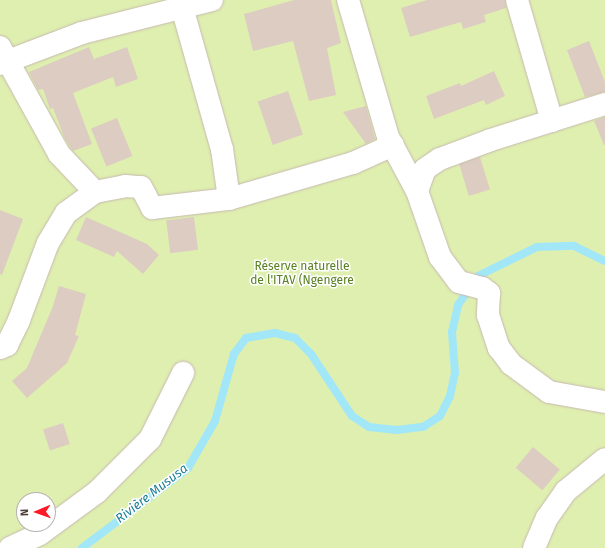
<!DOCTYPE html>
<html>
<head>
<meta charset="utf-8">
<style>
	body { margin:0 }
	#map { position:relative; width:605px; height:548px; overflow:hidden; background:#f7f0ea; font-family:"Fira Sans",sans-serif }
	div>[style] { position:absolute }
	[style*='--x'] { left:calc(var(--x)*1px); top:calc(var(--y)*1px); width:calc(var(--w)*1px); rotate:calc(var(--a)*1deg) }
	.green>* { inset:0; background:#dfefb0 }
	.stream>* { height:8px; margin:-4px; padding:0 4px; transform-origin:4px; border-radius:4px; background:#a2e7f8 }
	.building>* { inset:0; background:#ddccc1; transform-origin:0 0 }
	.roads { filter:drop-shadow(0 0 1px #c7b9af) drop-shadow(0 0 1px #c7b9af) }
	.minor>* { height:22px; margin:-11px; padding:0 11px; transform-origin:11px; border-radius:11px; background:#fff }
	span { translate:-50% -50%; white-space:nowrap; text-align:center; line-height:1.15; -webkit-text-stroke:3px #fff; paint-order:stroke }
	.park-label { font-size:12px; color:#598021 }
	.water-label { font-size:13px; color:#1e7e98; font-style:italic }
	.north { position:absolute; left:16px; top:492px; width:40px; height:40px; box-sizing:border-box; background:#fff; border:1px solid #b7b2af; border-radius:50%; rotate:268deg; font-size:11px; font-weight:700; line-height:16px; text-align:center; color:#4c3f37 }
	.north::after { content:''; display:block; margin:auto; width:14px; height:18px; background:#ff1926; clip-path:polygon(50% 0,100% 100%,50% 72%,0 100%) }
</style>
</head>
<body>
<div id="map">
	<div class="green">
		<i style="clip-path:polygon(evenodd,0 0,605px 0,605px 548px,0 548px,0 0,24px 500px,48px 500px,48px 524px,24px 524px,24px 500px)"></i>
	</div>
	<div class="stream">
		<i style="--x:82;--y:548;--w:133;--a:-37"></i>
		<i style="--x:188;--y:468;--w:54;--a:-60.1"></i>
		<i style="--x:215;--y:421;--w:70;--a:-74.2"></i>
		<i style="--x:234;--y:354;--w:20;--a:-53"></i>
		<i style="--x:246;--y:338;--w:29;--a:-10"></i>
		<i style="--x:275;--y:333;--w:21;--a:14"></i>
		<i style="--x:295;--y:338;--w:23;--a:45"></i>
		<i style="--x:311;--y:354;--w:74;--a:56.5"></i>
		<i style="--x:352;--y:416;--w:20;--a:33"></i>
		<i style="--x:369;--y:427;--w:28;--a:6"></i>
		<i style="--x:397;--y:430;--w:26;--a:-7"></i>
		<i style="--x:423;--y:427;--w:20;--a:-33"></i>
		<i style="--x:440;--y:416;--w:22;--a:-63"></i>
		<i style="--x:450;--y:396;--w:24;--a:-78"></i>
		<i style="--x:455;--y:373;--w:41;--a:-94.2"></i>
		<i style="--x:452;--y:332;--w:28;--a:-77"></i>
		<i style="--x:458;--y:305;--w:35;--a:-55"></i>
		<i style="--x:478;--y:276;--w:66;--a:-26.2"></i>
		<i style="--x:537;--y:247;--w:37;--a:-2"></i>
		<i style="--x:574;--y:246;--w:34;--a:26"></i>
	</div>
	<div class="building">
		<i style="clip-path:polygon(294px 0,331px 0,341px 43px,327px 48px,336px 95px,309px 101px,293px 41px,253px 51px,244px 14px)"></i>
		<i style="clip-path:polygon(427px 0,505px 0,506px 8px,484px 15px,486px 22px,463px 29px,461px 22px,410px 37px,401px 8px)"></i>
		<i style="clip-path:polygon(589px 41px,605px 82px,605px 92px,585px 97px,567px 50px)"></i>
		<i style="clip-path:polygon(89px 47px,94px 59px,127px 47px,138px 79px,116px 87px,113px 77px,73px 93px,92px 144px,73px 151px,65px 139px,53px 108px,50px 109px,43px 89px,38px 90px,29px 72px)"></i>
		<i style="clip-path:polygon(494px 71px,505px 96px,486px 105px,484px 100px,434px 119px,426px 96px,460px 83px,461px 86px)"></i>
		<i style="left:288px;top:91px;width:46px;height:32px;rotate:71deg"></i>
		<i style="clip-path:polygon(366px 106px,375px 139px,366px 144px,343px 112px)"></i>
		<i style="clip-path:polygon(605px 117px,605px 145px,604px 145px,594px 121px)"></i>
		<i style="left:117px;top:118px;width:41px;height:28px;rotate:68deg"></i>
		<i style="left:480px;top:157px;width:34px;height:22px;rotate:73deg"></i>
		<i style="clip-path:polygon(0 210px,23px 219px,2px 275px,0 274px)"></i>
		<i style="clip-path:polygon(86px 217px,147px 244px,159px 255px,143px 274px,117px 251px,114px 257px,76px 240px)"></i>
		<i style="left:194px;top:217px;width:33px;height:28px;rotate:83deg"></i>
		<i style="clip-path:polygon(59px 286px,86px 294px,75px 335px,79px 336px,67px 363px,27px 398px,12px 381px,27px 368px,53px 306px)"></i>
		<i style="left:63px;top:423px;width:22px;height:21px;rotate:72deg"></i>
		<i style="left:533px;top:447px;width:35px;height:27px;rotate:40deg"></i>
	</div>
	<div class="roads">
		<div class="minor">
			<i style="--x:180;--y:0;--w:155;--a:74.3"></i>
			<i style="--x:222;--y:149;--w:50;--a:82"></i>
			<i style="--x:348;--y:0;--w:143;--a:73.7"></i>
			<i style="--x:388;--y:137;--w:61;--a:61.8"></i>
			<i style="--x:417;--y:191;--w:70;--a:70.8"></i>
			<i style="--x:440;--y:257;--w:31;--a:53"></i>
			<i style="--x:459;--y:282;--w:24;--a:15"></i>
			<i style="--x:482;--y:288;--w:9;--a:36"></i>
			<i style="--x:489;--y:293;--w:22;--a:93"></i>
			<i style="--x:488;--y:315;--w:35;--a:72"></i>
			<i style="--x:499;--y:348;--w:20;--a:53"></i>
			<i style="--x:511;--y:364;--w:47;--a:36.4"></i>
			<i style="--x:549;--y:392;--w:57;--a:10.1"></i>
			<i style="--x:517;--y:0;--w:126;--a:73.9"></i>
			<i style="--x:0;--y:47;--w:122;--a:61.1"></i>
			<i style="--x:59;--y:154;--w:52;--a:46.5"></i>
			<i style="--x:0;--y:64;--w:88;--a:-20.7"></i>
			<i style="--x:82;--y:33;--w:134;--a:-14.2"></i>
			<i style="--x:417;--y:191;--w:23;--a:-70"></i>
			<i style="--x:425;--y:169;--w:18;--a:-34"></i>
			<i style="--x:440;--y:159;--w:54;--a:-20.4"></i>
			<i style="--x:491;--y:140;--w:120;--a:-17.5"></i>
			<i style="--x:0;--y:348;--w:8;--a:-23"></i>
			<i style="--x:7;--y:345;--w:28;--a:-64"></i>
			<i style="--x:19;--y:320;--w:82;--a:-69.4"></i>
			<i style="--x:48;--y:243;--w:35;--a:-59"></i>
			<i style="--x:66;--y:213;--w:36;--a:-36"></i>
			<i style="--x:95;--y:192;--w:31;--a:-11"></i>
			<i style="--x:125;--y:186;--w:16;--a:4"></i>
			<i style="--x:141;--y:187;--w:24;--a:62"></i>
			<i style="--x:152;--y:208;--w:78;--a:-6.7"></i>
			<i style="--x:229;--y:199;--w:129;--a:-16.2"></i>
			<i style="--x:353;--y:163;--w:44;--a:-24.2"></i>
			<i style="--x:10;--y:548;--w:33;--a:-25"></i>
			<i style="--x:40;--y:534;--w:71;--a:-36.4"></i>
			<i style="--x:97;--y:492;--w:75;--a:-45"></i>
			<i style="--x:150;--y:439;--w:74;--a:-63.4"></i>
			<i style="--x:534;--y:548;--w:33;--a:-67"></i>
			<i style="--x:547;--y:518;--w:33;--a:-55"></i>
			<i style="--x:566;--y:491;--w:50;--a:-39.4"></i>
		</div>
	</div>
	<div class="park-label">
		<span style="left:302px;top:274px">Réserve naturelle<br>de l'ITAV (Ngengere</span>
	</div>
	<div class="water-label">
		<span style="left:152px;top:494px;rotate:-38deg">Rivière Mususa</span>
	</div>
	<div class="north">N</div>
</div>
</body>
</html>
